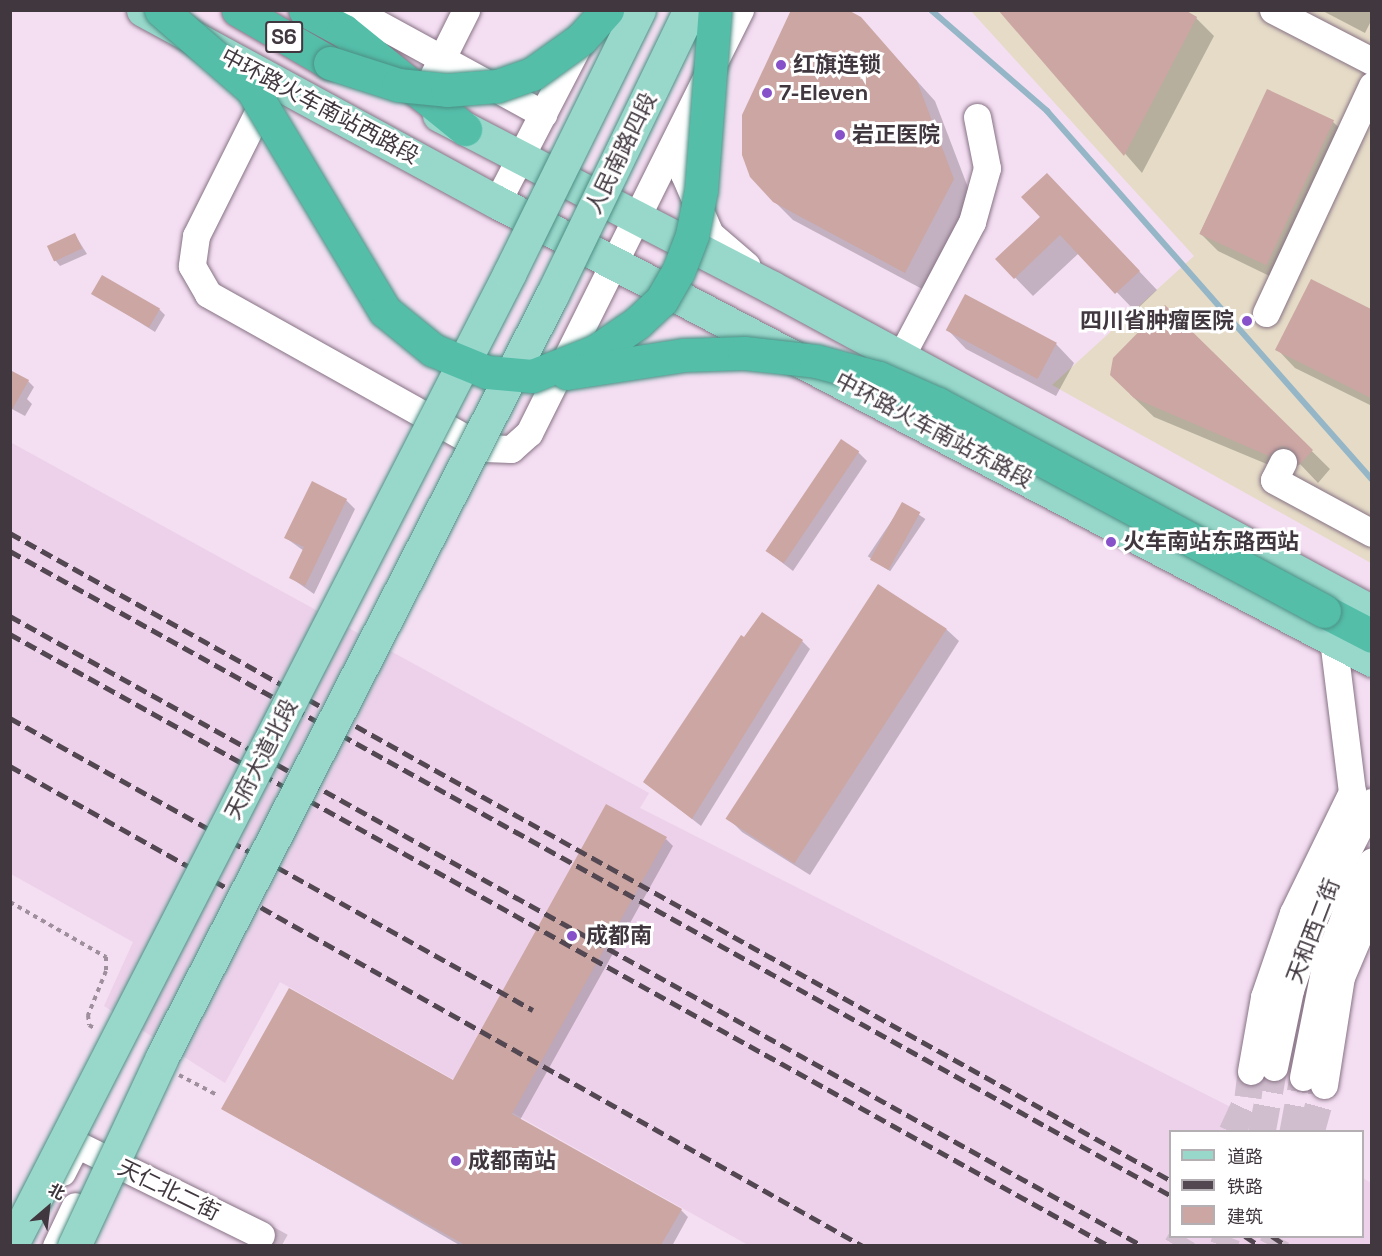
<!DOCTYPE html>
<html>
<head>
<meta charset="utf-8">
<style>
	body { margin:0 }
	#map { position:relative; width:1382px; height:1256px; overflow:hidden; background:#f4def2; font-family:"Space Grotesk","Noto Sans SC",sans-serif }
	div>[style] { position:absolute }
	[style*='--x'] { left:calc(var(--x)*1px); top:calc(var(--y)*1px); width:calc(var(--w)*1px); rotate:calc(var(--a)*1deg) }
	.built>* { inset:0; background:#edd1ea }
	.medical>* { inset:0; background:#e5dbc6 }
	.shadow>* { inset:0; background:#0003; transform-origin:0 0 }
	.stream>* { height:6px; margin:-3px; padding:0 3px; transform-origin:3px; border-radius:3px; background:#95b6c7 }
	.building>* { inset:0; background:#cba6a3; transform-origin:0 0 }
	.minor-tunnel>* { height:27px; margin-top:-13.5px; transform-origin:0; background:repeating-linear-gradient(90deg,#d0bdce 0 27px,transparent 0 41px) }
	.path>* { height:4px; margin-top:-2px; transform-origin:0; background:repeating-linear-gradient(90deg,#9f8f9d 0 4.5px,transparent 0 9px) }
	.roads { filter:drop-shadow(0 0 2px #877385) drop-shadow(0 0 2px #877385) }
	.minor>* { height:27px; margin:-13.5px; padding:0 13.5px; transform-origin:13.5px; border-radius:13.5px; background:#fff }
	.major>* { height:33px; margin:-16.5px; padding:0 16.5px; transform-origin:16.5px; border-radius:16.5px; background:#98d8cb }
	.highway>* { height:33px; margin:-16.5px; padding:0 16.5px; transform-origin:16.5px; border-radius:16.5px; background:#54bea9 }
	.rail>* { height:4.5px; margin-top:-2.25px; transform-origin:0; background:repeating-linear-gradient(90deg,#534852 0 12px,transparent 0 18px) }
	.bridges { filter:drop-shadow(0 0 2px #4d8f84) drop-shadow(0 0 2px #4d8f84) }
	.major-bridge>* { height:33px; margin:-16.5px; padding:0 16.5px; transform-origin:16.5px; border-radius:16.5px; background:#98d8cb }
	.highway-bridge>* { height:33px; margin:-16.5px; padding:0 16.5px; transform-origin:16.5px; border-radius:16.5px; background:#54bea9 }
	.dots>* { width:16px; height:16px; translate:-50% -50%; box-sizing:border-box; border:3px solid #fff; border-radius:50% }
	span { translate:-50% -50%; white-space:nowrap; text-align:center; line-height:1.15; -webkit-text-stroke:6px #fff; paint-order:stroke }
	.shield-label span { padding:2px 4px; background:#fff; border:2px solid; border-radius:4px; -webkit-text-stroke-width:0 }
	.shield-label { font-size:21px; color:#40373f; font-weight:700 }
	.poi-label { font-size:22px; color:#40373f; font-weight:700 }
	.left { translate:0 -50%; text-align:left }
	.right { translate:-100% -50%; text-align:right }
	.street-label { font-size:22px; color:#40373f }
	.frame { position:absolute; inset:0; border:12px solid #40373f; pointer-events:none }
	.legend { position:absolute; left:1169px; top:1130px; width:195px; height:108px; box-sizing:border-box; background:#fff; border:2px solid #b3afb2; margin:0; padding:8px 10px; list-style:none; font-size:18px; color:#40373f }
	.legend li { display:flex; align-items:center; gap:12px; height:30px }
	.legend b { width:30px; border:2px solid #b3afb2 }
	.north { position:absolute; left:18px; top:1178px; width:60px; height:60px; -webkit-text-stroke:4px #fff; paint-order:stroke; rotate:28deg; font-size:16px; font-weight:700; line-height:24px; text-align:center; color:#40373f }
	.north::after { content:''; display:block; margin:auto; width:21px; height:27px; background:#40373f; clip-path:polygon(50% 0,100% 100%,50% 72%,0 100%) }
</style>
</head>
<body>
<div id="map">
	<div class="built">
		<i style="clip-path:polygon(10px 442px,649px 793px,640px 808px,1278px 1131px,1170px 1132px,1170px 1236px,1362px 1236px,1363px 1178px,1371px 1183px,1371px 1245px,748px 1245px,280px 982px,225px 1083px,104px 1006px,133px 942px,11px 874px)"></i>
	</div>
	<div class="medical">
		<i style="clip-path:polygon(971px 11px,1371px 11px,1371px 563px,1052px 385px,1194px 256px)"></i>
	</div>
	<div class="shadow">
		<i style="clip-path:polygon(1000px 10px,1196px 18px,1214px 36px,1142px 173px)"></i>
		<i style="clip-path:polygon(1321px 10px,1372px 10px,1372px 19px,1365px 33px)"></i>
		<i style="clip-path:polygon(860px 18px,935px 101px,972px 198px,924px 290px,793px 220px,774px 201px)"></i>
		<i style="clip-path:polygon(1268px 91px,1333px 122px,1352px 140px,1284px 283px,1218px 251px,1200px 233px)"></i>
		<i style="clip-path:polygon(1065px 193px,1157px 290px,1135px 311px,1079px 253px,1033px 296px,997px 259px)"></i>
		<i style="clip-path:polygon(75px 235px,87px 254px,60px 266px,55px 260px)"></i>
		<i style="clip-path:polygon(1312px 281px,1372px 311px,1372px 406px,1295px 368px,1277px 349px)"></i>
		<i style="clip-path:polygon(93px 293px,159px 309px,165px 315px,155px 332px)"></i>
		<i style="clip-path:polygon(1165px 307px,1330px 469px,1318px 483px,1300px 464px,1288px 473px,1154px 417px,1130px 394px)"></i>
		<i style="clip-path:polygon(948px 330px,1056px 344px,1074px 363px,1056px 396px,966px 349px)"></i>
		<i style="clip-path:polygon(28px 381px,34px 387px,27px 399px,32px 404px,25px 416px,10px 408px)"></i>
		<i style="clip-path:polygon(858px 452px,867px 461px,793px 571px,767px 551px)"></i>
		<i style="clip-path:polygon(346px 500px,355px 509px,314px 594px,291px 578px,304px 551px,286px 538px)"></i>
		<i style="left:903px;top:504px;width:27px;height:63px;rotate:34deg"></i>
		<i style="clip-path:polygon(879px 586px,946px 629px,959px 641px,810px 875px,742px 832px,730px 820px)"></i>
		<i style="clip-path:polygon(745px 639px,802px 641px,810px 649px,701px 826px,645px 782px)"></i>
		<i style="clip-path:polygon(666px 839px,673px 846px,520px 1120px,681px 1210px,688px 1217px,672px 1246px,461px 1246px,223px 1108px,453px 1082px)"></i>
	</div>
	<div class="stream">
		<i style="--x:931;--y:10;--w:154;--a:41"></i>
		<i style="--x:1047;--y:111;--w:491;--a:48.6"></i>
	</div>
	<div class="building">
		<i style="clip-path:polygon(791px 10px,848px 10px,861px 17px,917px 81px,954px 179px,905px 273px,773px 202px,750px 177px,742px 155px,742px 115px)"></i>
		<i style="clip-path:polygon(998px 10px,1185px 10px,1197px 17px,1124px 156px)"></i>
		<i style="left:1267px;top:89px;width:74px;height:160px;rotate:25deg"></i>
		<i style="clip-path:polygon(1047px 173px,1140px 271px,1115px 294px,1060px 235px,1014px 279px,995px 259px,1040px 217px,1021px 197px)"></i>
		<i style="left:75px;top:233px;width:17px;height:31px;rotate:65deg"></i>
		<i style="left:102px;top:275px;width:67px;height:22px;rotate:30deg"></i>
		<i style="clip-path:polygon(1311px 279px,1371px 309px,1371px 398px,1275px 350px)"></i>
		<i style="left:965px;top:294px;width:104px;height:41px;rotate:28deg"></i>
		<i style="clip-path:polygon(1165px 305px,1313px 450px,1299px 465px,1296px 454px,1289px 448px,1281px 446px,1269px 456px,1134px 398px,1110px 375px,1113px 358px)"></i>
		<i style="clip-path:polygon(10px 370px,29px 380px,10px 413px)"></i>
		<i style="left:841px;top:439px;width:22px;height:135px;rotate:34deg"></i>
		<i style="clip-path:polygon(312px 481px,347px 499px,305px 586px,289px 578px,304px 547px,284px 538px)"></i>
		<i style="left:902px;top:502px;width:21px;height:66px;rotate:29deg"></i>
		<i style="left:878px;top:584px;width:82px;height:280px;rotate:33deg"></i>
		<i style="clip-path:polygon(762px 612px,803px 640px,692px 819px,643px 782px,741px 635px,744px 637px)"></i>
		<i style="clip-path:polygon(606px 804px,667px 837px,512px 1114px,682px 1209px,661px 1245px,465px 1245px,221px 1109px,289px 988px,453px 1080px)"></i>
	</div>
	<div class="minor-tunnel">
		<i style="--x:1232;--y:1132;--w:38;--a:-65"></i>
		<i style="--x:1248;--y:1097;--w:26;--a:-83"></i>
		<i style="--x:1262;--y:1132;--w:66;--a:-79.5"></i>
		<i style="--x:1293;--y:1132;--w:56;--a:-79.7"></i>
		<i style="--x:1311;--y:1132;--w:49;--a:-74.5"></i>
		<i style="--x:261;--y:1235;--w:23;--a:29"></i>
		<i style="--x:1177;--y:1246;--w:12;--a:-59"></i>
		<i style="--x:1223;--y:1246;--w:11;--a:-68"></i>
		<i style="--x:1272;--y:1246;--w:11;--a:-63"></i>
	</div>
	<div class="path">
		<i style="--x:10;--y:902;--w:111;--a:29.8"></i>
		<i style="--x:106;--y:957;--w:14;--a:90"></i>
		<i style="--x:106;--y:971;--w:48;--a:112.2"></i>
		<i style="--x:88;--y:1015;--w:10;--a:84"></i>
		<i style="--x:89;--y:1025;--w:6;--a:31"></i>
		<i style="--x:179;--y:1075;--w:43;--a:27.8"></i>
	</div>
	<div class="roads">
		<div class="minor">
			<i style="--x:353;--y:10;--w:217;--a:28.7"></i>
			<i style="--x:1273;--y:10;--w:111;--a:27.3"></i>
			<i style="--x:434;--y:74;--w:72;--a:-63.4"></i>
			<i style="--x:269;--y:90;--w:163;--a:116.6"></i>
			<i style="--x:196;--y:236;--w:30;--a:98"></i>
			<i style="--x:192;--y:266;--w:32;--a:60"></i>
			<i style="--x:208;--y:294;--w:316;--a:29.2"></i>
			<i style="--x:484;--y:448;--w:27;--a:2"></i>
			<i style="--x:511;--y:449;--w:24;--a:-42"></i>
			<i style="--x:529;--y:433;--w:473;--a:-63.5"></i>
			<i style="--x:681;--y:133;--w:41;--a:85.8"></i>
			<i style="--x:684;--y:174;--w:65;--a:66.6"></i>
			<i style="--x:710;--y:234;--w:48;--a:40.7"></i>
			<i style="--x:497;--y:202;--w:185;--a:-62.6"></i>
			<i style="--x:1266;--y:313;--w:251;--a:-65"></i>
			<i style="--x:900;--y:358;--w:154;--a:-62.1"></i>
			<i style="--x:972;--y:222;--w:56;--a:-74.5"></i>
			<i style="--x:987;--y:168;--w:52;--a:-101.1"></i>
			<i style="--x:1283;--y:462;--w:20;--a:117"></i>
			<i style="--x:1274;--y:480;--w:111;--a:28.4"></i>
			<i style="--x:1274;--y:1067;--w:79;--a:-78.3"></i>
			<i style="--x:1290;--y:990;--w:79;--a:-71.6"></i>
			<i style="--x:1315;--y:915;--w:127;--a:-63.2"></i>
			<i style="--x:1251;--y:1071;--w:75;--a:-80"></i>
			<i style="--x:1264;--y:997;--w:89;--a:-71"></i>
			<i style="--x:1293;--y:913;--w:135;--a:-64"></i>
			<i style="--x:1352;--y:792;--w:153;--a:-97.1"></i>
			<i style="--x:1303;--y:1077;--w:113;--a:-78.8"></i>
			<i style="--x:1325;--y:966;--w:72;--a:-68.8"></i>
			<i style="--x:1351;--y:899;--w:43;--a:-61.1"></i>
			<i style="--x:1324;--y:1085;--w:109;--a:-81.1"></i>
			<i style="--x:1341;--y:977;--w:79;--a:-67"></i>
			<i style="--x:62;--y:1172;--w:31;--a:-63"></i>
			<i style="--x:76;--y:1144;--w:206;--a:26.2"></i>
			<i style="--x:56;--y:1246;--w:44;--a:-64.6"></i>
		</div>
		<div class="major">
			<i style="--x:143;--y:10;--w:403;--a:28.5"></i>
			<i style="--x:497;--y:202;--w:988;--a:27.63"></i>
			<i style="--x:439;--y:115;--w:374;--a:27.4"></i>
			<i style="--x:771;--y:287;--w:683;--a:28.4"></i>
		</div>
		<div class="highway">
			<i style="--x:238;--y:10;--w:106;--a:29.9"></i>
			<i style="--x:305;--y:10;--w:44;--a:28.3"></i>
			<i style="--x:344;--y:31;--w:156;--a:39"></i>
			<i style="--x:1324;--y:611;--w:54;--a:27.5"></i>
		</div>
	</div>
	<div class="rail">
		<i style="--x:10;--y:533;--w:1328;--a:29.15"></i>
		<i style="--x:10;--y:551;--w:1327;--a:29.04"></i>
		<i style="--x:10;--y:616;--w:1296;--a:29.08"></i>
		<i style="--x:10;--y:634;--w:1258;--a:29.11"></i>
		<i style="--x:10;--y:718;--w:599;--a:29.18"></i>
		<i style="--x:10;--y:766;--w:979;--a:29.37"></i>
		<i style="--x:1245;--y:1236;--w:18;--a:34"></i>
		<i style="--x:1272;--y:1236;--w:18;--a:34"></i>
	</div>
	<div class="bridges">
		<div class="major-bridge">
			<i style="--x:11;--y:1246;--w:1094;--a:-62.87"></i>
			<i style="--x:510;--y:272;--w:292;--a:-63.8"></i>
			<i style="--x:74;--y:1246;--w:208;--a:-65"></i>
			<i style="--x:162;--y:1057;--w:856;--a:-62.9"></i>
			<i style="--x:552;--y:295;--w:317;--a:-64.2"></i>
		</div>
		<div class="highway-bridge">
			<i style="--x:161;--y:10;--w:121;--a:41"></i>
			<i style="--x:252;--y:89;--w:259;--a:59.1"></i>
			<i style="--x:385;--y:311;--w:62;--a:39.1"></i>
			<i style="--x:433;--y:350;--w:58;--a:22.2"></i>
			<i style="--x:487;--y:372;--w:45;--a:5.1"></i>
			<i style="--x:532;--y:376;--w:69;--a:-21.3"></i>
			<i style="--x:596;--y:351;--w:50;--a:-34.3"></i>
			<i style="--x:637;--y:323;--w:33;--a:-43"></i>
			<i style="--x:661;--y:301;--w:34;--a:-60"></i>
			<i style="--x:678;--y:272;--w:40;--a:-69"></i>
			<i style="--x:692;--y:235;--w:46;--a:-78.7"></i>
			<i style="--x:701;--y:190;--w:181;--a:-85.6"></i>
			<i style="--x:330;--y:63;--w:71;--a:17.9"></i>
			<i style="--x:398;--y:85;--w:49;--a:5.8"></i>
			<i style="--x:447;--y:90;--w:50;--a:-4.6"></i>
			<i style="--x:497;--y:86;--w:37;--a:-19"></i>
			<i style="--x:532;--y:74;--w:60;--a:-35.5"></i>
			<i style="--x:581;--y:39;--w:39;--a:-48"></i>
			<i style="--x:567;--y:373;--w:117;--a:-8.8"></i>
			<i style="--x:683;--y:355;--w:61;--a:-1.9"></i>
			<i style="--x:744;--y:353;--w:72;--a:6.3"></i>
			<i style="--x:816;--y:361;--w:65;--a:15.1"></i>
			<i style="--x:879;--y:378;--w:64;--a:23.8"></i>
			<i style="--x:938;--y:404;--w:438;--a:28.2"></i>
		</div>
	</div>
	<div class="dots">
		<i style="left:781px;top:65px;background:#8751c9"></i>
		<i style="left:767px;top:93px;background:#8751c9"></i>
		<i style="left:840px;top:135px;background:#8751c9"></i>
		<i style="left:1247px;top:321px;background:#8751c9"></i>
		<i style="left:1111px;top:542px;background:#8751c9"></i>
		<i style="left:572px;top:936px;background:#8751c9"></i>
		<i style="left:456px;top:1161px;background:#8751c9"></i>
	</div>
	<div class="shield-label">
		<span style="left:284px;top:37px">S6</span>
	</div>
	<div class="poi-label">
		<span class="left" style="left:793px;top:65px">红旗连锁</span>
		<span class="left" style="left:779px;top:93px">7-Eleven</span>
		<span class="left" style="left:852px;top:135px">岩正医院</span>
		<span class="right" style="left:1234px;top:321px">四川省肿瘤医院</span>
		<span class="left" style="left:1123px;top:542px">火车南站东路西站</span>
		<span class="left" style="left:586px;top:936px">成都南</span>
		<span class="left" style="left:468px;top:1161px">成都南站</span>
	</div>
	<div class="street-label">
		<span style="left:320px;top:106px;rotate:28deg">中环路火车南站西路段</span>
		<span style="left:621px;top:153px;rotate:-64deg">人民南路四段</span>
		<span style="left:934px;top:430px;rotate:28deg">中环路火车南站东路段</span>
		<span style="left:261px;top:759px;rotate:-63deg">天府大道北段</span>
		<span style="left:1313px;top:931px;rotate:-69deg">天和西二街</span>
		<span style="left:169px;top:1190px;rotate:26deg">天仁北二街</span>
	</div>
	<div class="frame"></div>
	<ul class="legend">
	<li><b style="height:8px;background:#98d8cb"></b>道路</li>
	<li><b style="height:8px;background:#534852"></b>铁路</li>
	<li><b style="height:16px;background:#cba6a3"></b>建筑</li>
	</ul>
	<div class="north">北</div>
</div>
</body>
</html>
